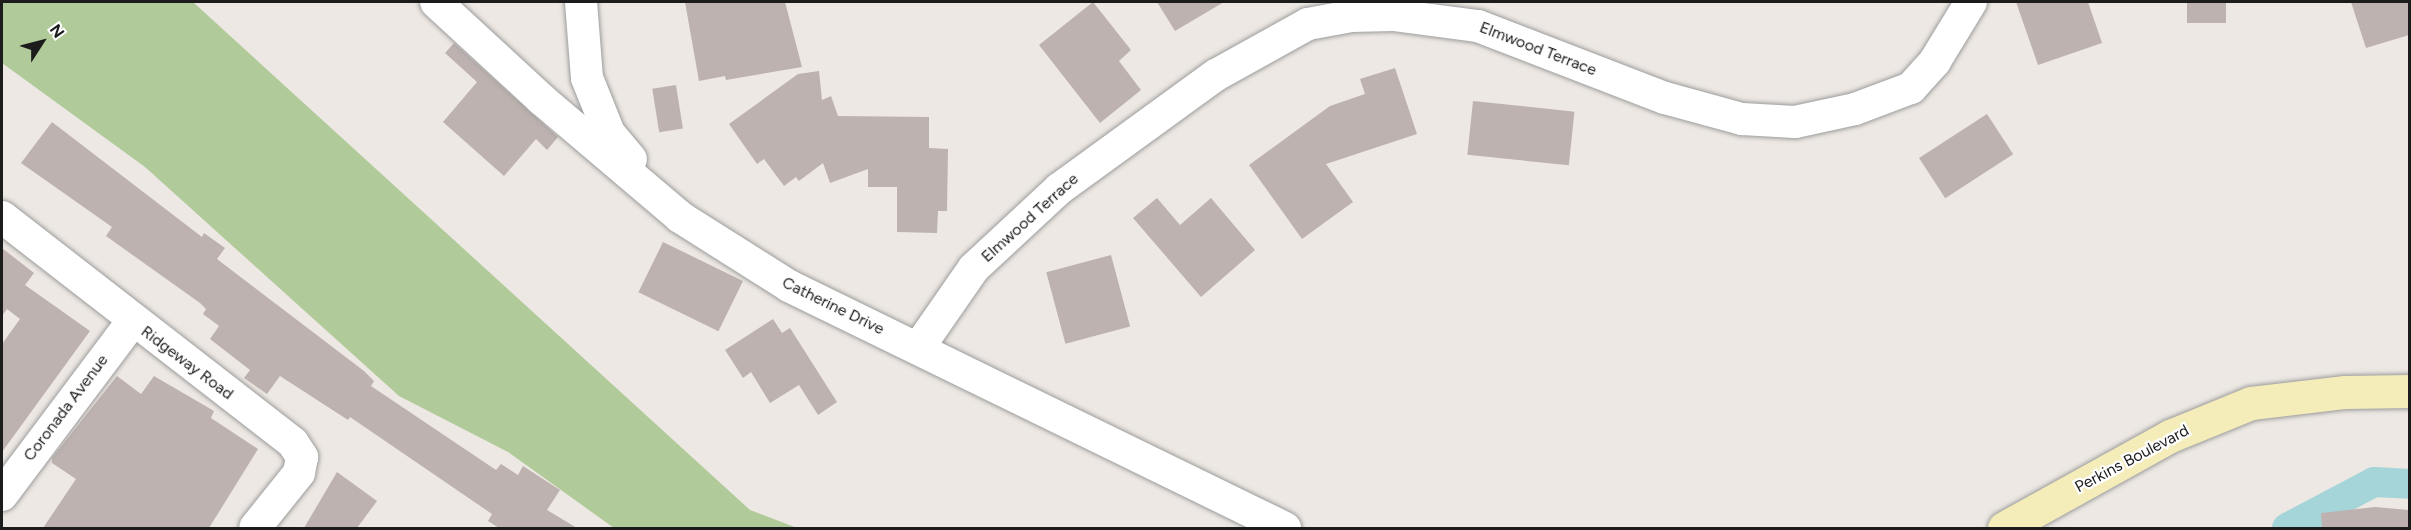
<!DOCTYPE html>
<html>
<head>
<meta charset="utf-8">
<style>
	body { margin:0 }
	#map { position:relative; width:2411px; height:530px; overflow:hidden; background:#ede8e3; font-family:Figtree,sans-serif }
	div>[style] { position:absolute }
	[style*='--x'] { left:calc(var(--x)*1px); top:calc(var(--y)*1px); width:calc(var(--w)*1px); rotate:calc(var(--a)*1deg) }
	.forest>* { inset:0; background:#b0ca9a }
	.canal>* { height:30px; margin:-15px; padding:0 15px; transform-origin:15px; border-radius:15px; background:#a5d5d8 }
	.building>* { inset:0; background:#bdb2af; transform-origin:0 0 }
	.roads { filter:drop-shadow(0 0 2px #9d9d9d) drop-shadow(0 0 2px #9d9d9d) }
	.street>* { height:32px; margin:-16px; padding:0 16px; transform-origin:16px; border-radius:16px; background:#fff }
	.secondary>* { height:33px; margin:-16.5px; padding:0 16.5px; transform-origin:16.5px; border-radius:16.5px; background:#f4edb9 }
	span { translate:-50% -50%; white-space:nowrap; text-align:center; line-height:1.15; -webkit-text-stroke:4.5px #fff; paint-order:stroke }
	.street-label { font-size:16px; color:#1c1c1c }
	.frame { position:absolute; inset:0; border:3px solid #1c1c1c; pointer-events:none }
	.north { position:absolute; left:12px; top:12px; width:60px; height:60px; -webkit-text-stroke:4px #fff; paint-order:stroke; rotate:54deg; font-size:16px; font-weight:700; line-height:24px; text-align:center; color:#1c1c1c }
	.north::after { content:''; display:block; margin:auto; width:21px; height:27px; background:#1c1c1c; clip-path:polygon(50% 0,100% 100%,50% 72%,0 100%) }
</style>
</head>
<body>
<div id="map">
	<div class="forest">
		<i style="clip-path:polygon(2px 2px,193px 2px,750px 510px,797px 528px,614px 528px,508px 452px,399px 396px,145px 167px,2px 63px)"></i>
	</div>
	<div class="canal">
		<i style="--x:2287;--y:528;--w:98;--a:-27.9"></i>
		<i style="--x:2374;--y:482;--w:36;--a:3"></i>
	</div>
	<div class="building">
		<i style="clip-path:polygon(685px 2px,785px 2px,802px 67px,726px 80px,725px 76px,699px 81px)"></i>
		<i style="clip-path:polygon(1093px 2px,1131px 50px,1119px 61px,1141px 90px,1100px 123px,1039px 45px)"></i>
		<i style="clip-path:polygon(1157px 2px,1224px 2px,1175px 31px)"></i>
		<i style="clip-path:polygon(2016px 2px,2088px 2px,2102px 43px,2038px 65px)"></i>
		<i style="left:2187px;top:2px;width:39px;height:21px"></i>
		<i style="clip-path:polygon(2351px 2px,2409px 2px,2409px 35px,2366px 48px)"></i>
		<i style="clip-path:polygon(454px 43px,558px 137px,547px 150px,536px 139px,504px 176px,443px 122px,477px 82px,445px 53px)"></i>
		<i style="clip-path:polygon(1395px 68px,1417px 134px,1326px 164px,1353px 202px,1302px 239px,1249px 165px,1330px 106px,1365px 94px,1360px 79px)"></i>
		<i style="clip-path:polygon(819px 71px,822px 100px,831px 96px,838px 116px,929px 117px,929px 148px,948px 149px,947px 211px,938px 211px,937px 233px,897px 232px,897px 187px,868px 187px,868px 169px,830px 183px,823px 163px,799px 181px,796px 177px,784px 186px,764px 159px,757px 164px,729px 124px,798px 74px)"></i>
		<i style="left:676px;top:85px;width:44px;height:24px;rotate:81deg"></i>
		<i style="left:1473px;top:101px;width:102px;height:54px;rotate:6deg"></i>
		<i style="left:1987px;top:114px;width:48px;height:81px;rotate:57deg"></i>
		<i style="clip-path:polygon(52px 122px,202px 237px,204px 233px,225px 248px,217px 259px,364px 371px,374px 381px,371px 386px,496px 470px,501px 464px,518px 475px,523px 466px,560px 490px,547px 510px,577px 528px,499px 528px,488px 521px,492px 514px,350px 417px,348px 420px,280px 376px,267px 394px,244px 378px,250px 370px,210px 339px,219px 326px,203px 314px,206px 309px,200px 303px,106px 236px,112px 227px,21px 163px)"></i>
		<i style="clip-path:polygon(1157px 198px,1180px 225px,1211px 198px,1255px 250px,1201px 297px,1133px 218px)"></i>
		<i style="left:663px;top:242px;width:89px;height:56px;rotate:26deg"></i>
		<i style="clip-path:polygon(2px 248px,34px 273px,25px 285px,90px 331px,2px 452px,2px 344px,20px 319px,7px 309px,2px 316px)"></i>
		<i style="left:1111px;top:255px;width:74px;height:67px;rotate:75deg"></i>
		<i style="clip-path:polygon(773px 319px,782px 333px,790px 328px,837px 402px,818px 415px,799px 385px,770px 403px,751px 372px,743px 378px,725px 350px)"></i>
		<i style="clip-path:polygon(117px 376px,141px 394px,154px 376px,214px 411px,211px 418px,258px 449px,209px 528px,43px 528px,76px 479px,52px 463px,52px 458px)"></i>
		<i style="clip-path:polygon(337px 472px,377px 501px,357px 528px,304px 528px)"></i>
		<i style="clip-path:polygon(2375px 507px,2409px 510px,2409px 528px,2322px 528px,2321px 513px)"></i>
	</div>
	<div class="roads">
		<div class="street">
			<i style="--x:436;--y:2;--w:143;--a:42.7"></i>
			<i style="--x:541;--y:99;--w:182;--a:40.3"></i>
			<i style="--x:680;--y:217;--w:129;--a:32.3"></i>
			<i style="--x:789;--y:286;--w:552;--a:26.01"></i>
			<i style="--x:581;--y:2;--w:76;--a:85.5"></i>
			<i style="--x:587;--y:78;--w:59;--a:68.2"></i>
			<i style="--x:609;--y:133;--w:34;--a:50"></i>
			<i style="--x:2;--y:217;--w:368;--a:37.8"></i>
			<i style="--x:293;--y:443;--w:17;--a:57"></i>
			<i style="--x:302;--y:457;--w:16;--a:101"></i>
			<i style="--x:299;--y:473;--w:70;--a:128.7"></i>
			<i style="--x:919;--y:347;--w:96;--a:-55.2"></i>
			<i style="--x:974;--y:268;--w:116;--a:-42.9"></i>
			<i style="--x:1059;--y:189;--w:194;--a:-36"></i>
			<i style="--x:1216;--y:75;--w:105;--a:-29"></i>
			<i style="--x:1308;--y:24;--w:44;--a:-10.5"></i>
			<i style="--x:1351;--y:16;--w:42;--a:-1.4"></i>
			<i style="--x:1393;--y:15;--w:86;--a:7.4"></i>
			<i style="--x:1478;--y:26;--w:200;--a:21.1"></i>
			<i style="--x:1665;--y:98;--w:80;--a:15.3"></i>
			<i style="--x:1742;--y:119;--w:53;--a:3.2"></i>
			<i style="--x:1795;--y:122;--w:61;--a:-12.2"></i>
			<i style="--x:1855;--y:109;--w:60;--a:-20.6"></i>
			<i style="--x:1911;--y:88;--w:36;--a:-48"></i>
			<i style="--x:1935;--y:61;--w:69;--a:-58.6"></i>
			<i style="--x:2;--y:495;--w:216;--a:-53.1"></i>
		</div>
		<div class="secondary">
			<i style="--x:2004;--y:528;--w:190;--a:-29"></i>
			<i style="--x:2170;--y:436;--w:87;--a:-22.2"></i>
			<i style="--x:2251;--y:403;--w:95;--a:-6.7"></i>
			<i style="--x:2345;--y:392;--w:65;--a:-0.9"></i>
		</div>
	</div>
	<div class="street-label">
		<span style="left:1538px;top:49px;rotate:21deg">Elmwood Terrace</span>
		<span style="left:1030px;top:218px;rotate:-42deg">Elmwood Terrace</span>
		<span style="left:833px;top:306px;rotate:26deg">Catherine Drive</span>
		<span style="left:187px;top:363px;rotate:37deg">Ridgeway Road</span>
		<span style="left:66px;top:408px;rotate:-53deg">Coronada Avenue</span>
		<span style="left:2132px;top:459px;rotate:-28deg">Perkins Boulevard</span>
	</div>
	<div class="frame"></div>
	<div class="north">N</div>
</div>
</body>
</html>
